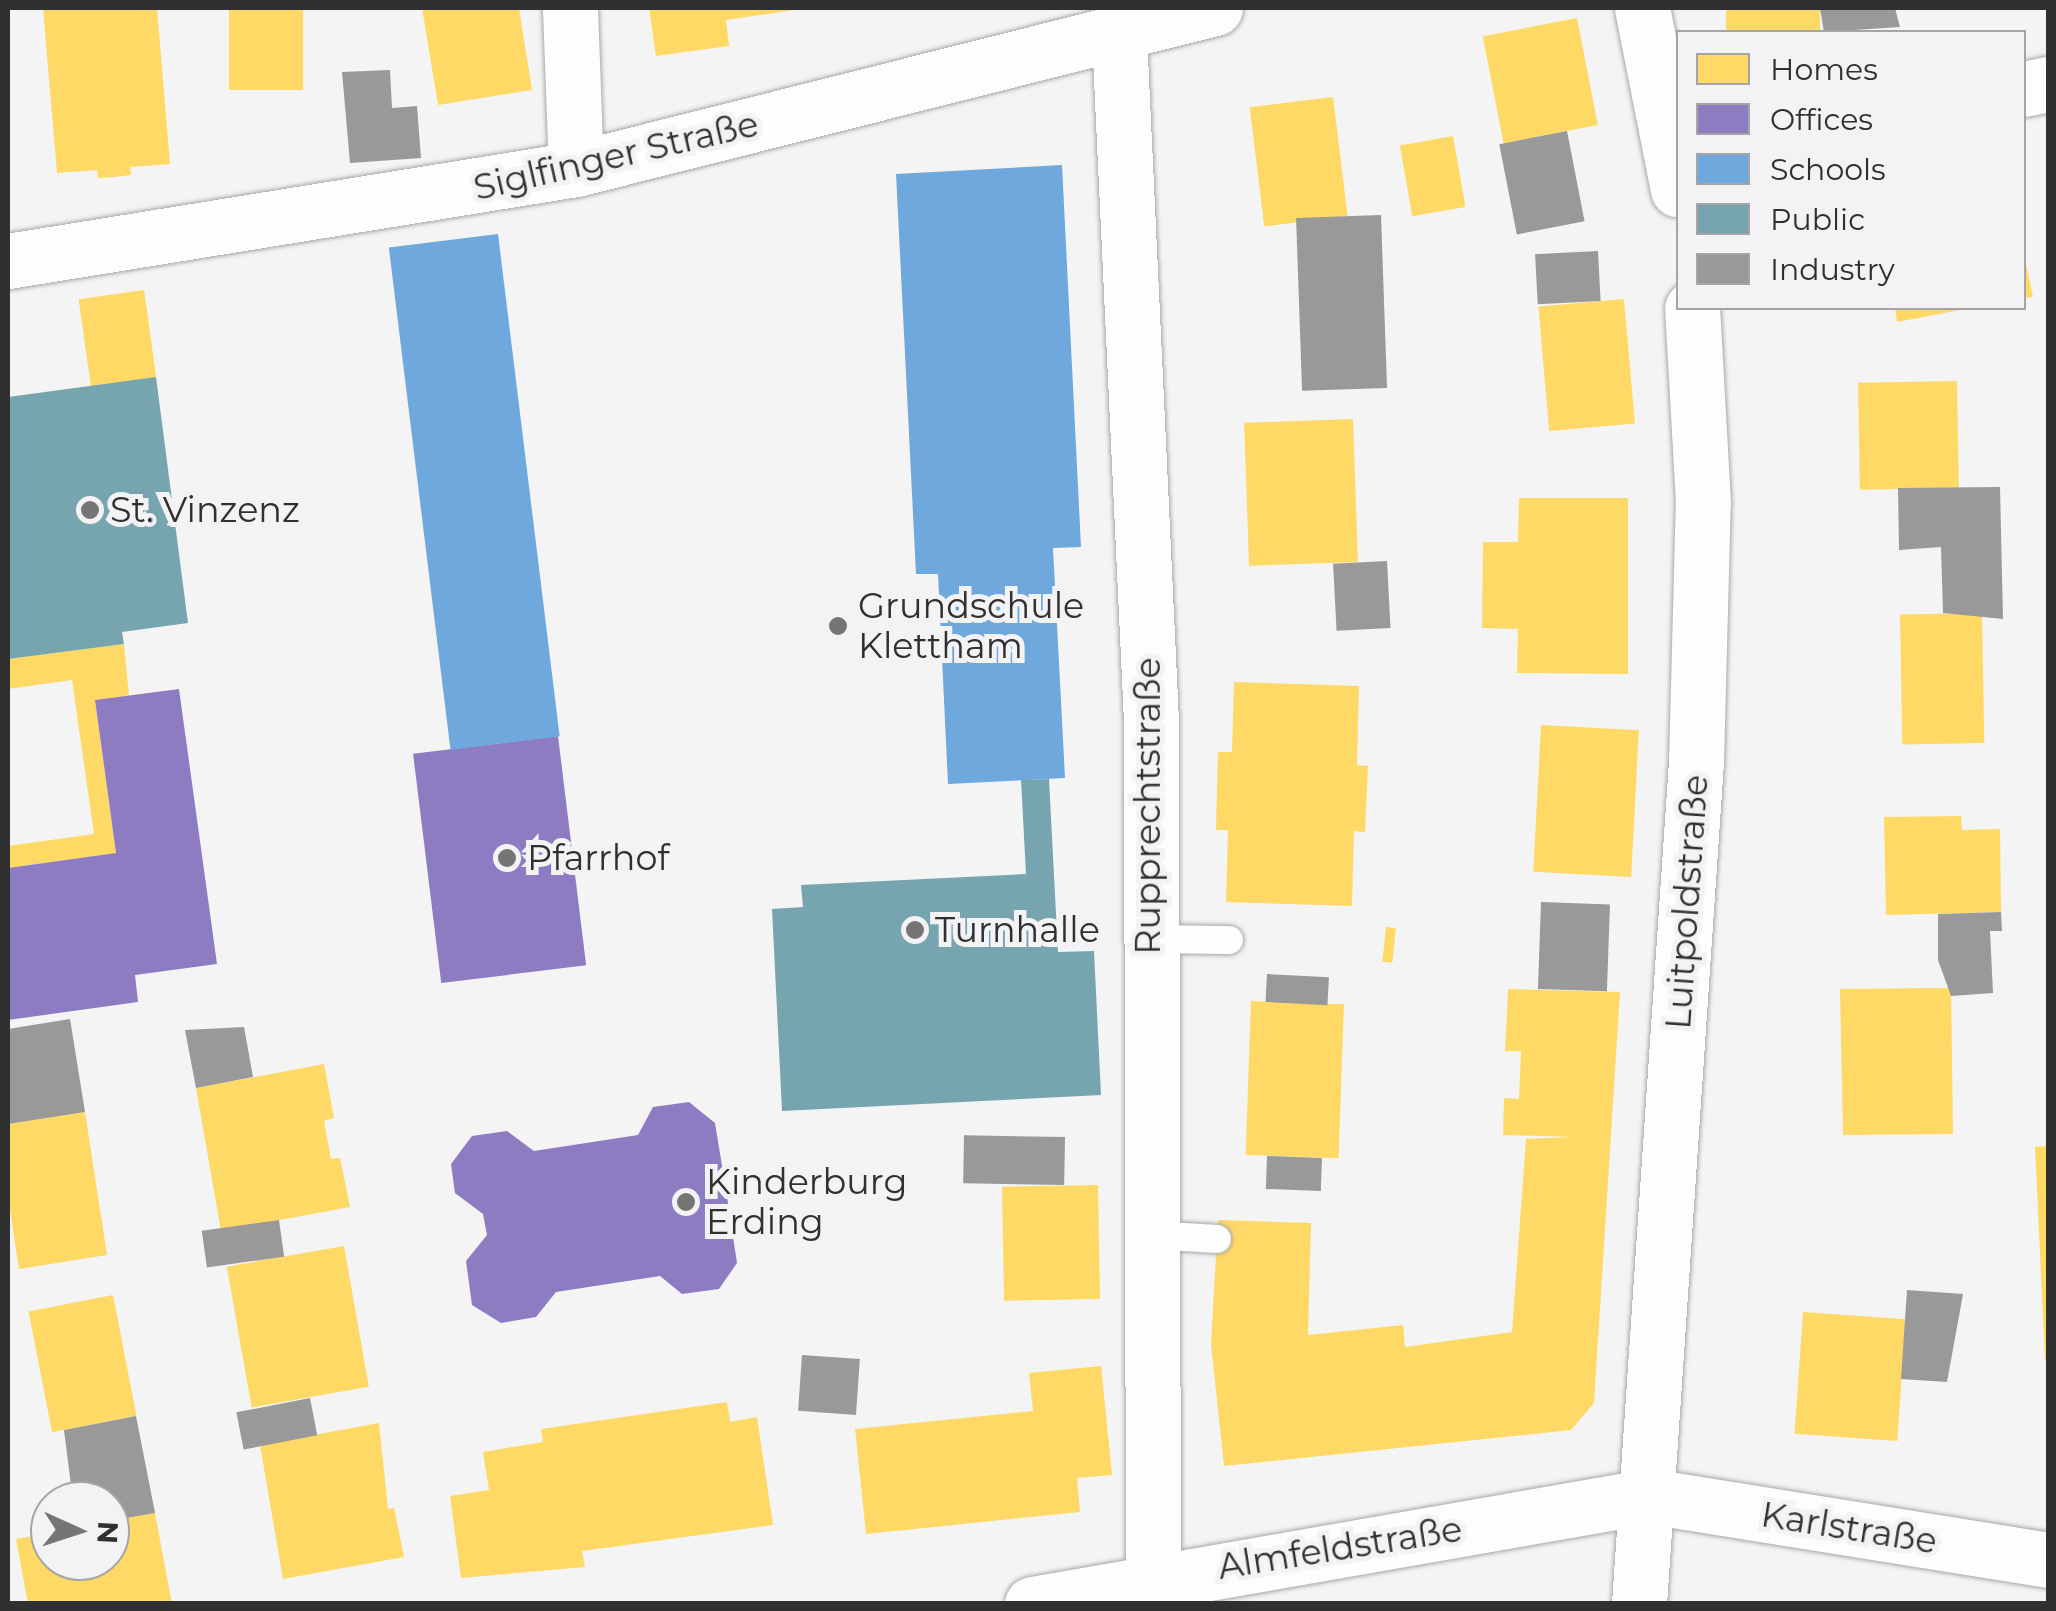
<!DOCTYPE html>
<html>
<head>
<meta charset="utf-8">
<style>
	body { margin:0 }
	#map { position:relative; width:2056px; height:1611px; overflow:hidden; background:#f4f4f4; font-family:Montserrat,sans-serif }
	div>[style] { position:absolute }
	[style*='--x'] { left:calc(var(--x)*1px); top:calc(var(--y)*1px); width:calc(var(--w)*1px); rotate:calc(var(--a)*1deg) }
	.homes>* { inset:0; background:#ffd966; transform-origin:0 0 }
	.offices>* { inset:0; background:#8e7cc3; transform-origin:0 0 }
	.schools>* { inset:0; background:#6fa8dc; transform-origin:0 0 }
	.public>* { inset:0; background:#76a5af }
	.industry>* { inset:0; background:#999; transform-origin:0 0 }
	.roads { filter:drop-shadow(0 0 2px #a8a8a8) drop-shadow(0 0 2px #a8a8a8) }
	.lane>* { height:28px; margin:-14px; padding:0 14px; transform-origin:14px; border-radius:14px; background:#fdfdfd }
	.street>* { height:55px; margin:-27.5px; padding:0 27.5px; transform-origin:27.5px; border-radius:27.5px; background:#fdfdfd }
	.dots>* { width:28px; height:28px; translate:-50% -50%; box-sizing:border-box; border:5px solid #f3f3f5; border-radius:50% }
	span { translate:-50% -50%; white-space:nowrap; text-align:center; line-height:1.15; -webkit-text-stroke:10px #f3f3f5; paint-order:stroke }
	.street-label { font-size:35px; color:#303031 }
	.poi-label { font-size:35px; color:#303031 }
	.left { translate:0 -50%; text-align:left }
	.frame { position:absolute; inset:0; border:10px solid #303031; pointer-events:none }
	.legend { position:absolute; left:1676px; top:30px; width:350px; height:280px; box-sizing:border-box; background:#f3f3f5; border:2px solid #a5a5a7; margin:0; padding:12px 18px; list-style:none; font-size:30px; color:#303031 }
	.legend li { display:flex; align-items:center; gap:20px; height:50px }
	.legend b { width:50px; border:2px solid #a5a5a7 }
	.north { position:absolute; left:30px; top:1481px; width:100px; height:100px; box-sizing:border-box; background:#f3f3f5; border:2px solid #a5a5a7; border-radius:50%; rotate:93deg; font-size:28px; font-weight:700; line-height:40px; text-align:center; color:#303031 }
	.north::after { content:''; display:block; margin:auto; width:35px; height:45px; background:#757575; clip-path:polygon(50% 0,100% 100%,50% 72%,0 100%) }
</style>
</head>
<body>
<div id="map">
	<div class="homes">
		<i style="clip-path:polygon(43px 8px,157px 8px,170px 164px,130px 167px,131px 175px,115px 177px,98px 178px,97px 170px,57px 173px)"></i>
		<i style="left:229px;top:8px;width:74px;height:82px"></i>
		<i style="clip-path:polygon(422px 8px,519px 8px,532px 90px,438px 105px)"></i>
		<i style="clip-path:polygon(649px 8px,794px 8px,794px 10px,726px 20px,729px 46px,656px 56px)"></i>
		<i style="left:1726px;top:8px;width:94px;height:25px"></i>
		<i style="left:1577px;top:18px;width:109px;height:96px;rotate:79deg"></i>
		<i style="left:1333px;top:97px;width:120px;height:84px;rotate:83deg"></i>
		<i style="left:1453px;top:136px;width:72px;height:54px;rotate:80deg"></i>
		<i style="clip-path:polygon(2024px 254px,2033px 297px,2024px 298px)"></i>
		<i style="left:144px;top:290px;width:88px;height:66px;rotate:82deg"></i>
		<i style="left:1624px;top:299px;width:125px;height:86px;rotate:85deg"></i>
		<i style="clip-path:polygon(1895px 308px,1965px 308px,1965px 309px,1897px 322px)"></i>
		<i style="left:1957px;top:381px;width:107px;height:99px;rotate:89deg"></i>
		<i style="left:1353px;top:419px;width:143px;height:109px;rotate:88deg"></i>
		<i style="clip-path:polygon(1519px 498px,1628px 498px,1628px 674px,1517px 673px,1518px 629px,1482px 628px,1483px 542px,1518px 542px)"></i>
		<i style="left:1982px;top:613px;width:130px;height:82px;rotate:89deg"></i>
		<i style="clip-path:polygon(124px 644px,129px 696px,95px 700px,116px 853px,8px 868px,8px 846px,94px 834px,72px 680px,8px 689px,8px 659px)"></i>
		<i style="clip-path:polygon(1234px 682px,1359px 686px,1357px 765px,1368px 766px,1365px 832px,1354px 831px,1352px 906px,1226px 902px,1228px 830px,1216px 830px,1218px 752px,1232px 752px)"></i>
		<i style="left:1541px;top:725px;width:98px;height:147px;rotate:3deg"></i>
		<i style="clip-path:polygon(1961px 816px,1962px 830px,2000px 829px,2001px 912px,1886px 915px,1884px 817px)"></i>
		<i style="left:1386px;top:927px;width:10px;height:35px;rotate:6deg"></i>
		<i style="clip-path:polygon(1944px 988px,1951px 988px,1953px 1134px,1843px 1135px,1840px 989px)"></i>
		<i style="clip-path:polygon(1508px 989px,1620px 992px,1594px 1403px,1571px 1430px,1224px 1466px,1211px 1344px,1218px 1220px,1311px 1223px,1308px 1335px,1403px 1325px,1405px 1347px,1512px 1332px,1526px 1139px,1572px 1137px,1503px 1135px,1504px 1098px,1519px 1099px,1521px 1051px,1505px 1051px)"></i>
		<i style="left:1251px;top:1001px;width:93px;height:154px;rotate:2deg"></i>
		<i style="clip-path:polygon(324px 1064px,334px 1118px,324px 1121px,331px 1159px,340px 1158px,350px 1207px,221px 1231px,196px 1088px)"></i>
		<i style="clip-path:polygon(85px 1112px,107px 1255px,19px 1269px,8px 1197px,8px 1124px)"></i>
		<i style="clip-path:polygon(2048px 1146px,2048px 1360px,2045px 1360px,2035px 1147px)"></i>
		<i style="left:1098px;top:1185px;width:114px;height:96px;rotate:89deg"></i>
		<i style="left:344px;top:1246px;width:143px;height:119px;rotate:80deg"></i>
		<i style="left:113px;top:1295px;width:123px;height:86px;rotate:79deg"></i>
		<i style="left:1803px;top:1312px;width:103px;height:122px;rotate:4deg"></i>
		<i style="clip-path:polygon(1101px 1366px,1112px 1475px,1077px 1478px,1080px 1512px,866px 1534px,855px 1429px,1033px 1411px,1029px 1373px)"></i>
		<i style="clip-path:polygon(727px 1402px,730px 1422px,757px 1417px,773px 1525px,582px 1551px,585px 1567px,461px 1578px,450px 1496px,489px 1490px,483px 1452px,543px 1442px,541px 1429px)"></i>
		<i style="clip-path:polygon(379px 1423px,388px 1509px,394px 1508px,404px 1557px,283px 1579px,260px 1445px)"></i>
		<i style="clip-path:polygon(155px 1513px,172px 1604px,28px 1604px,16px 1539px,50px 1533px,50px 1561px,110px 1561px,110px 1521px)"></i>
	</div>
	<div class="offices">
		<i style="clip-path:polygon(179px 689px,217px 964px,135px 975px,138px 1002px,8px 1020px,8px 868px,116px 853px,95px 700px)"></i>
		<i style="left:558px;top:736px;width:231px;height:146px;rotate:83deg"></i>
		<i style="clip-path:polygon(689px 1102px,715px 1123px,726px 1190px,737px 1263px,719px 1289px,682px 1294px,660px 1276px,556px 1292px,536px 1317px,501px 1323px,472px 1305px,466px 1261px,487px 1235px,483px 1214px,455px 1193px,451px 1164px,472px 1136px,507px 1131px,534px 1151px,638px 1135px,653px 1107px)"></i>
	</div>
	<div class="schools">
		<i style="clip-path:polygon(1062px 165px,1081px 547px,1053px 548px,1065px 778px,948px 784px,938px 574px,916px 574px,896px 174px)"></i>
		<i style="left:498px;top:234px;width:506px;height:110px;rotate:83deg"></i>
	</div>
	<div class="public">
		<i style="clip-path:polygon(156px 377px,188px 623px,122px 632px,124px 644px,8px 659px,8px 397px)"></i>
		<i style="clip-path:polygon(1049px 779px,1058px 952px,1094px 951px,1101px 1095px,782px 1111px,772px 909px,803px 907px,801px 885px,1026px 874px,1021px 780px)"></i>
	</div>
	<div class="industry">
		<i style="clip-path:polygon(1820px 8px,1895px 8px,1900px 27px,1824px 32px)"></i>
		<i style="clip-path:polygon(390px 70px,392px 108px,417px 106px,421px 158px,350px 163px,342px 72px)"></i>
		<i style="left:1567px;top:131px;width:92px;height:69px;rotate:79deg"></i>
		<i style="left:1381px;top:215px;width:173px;height:85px;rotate:88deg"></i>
		<i style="left:1598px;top:251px;width:50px;height:63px;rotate:87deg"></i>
		<i style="clip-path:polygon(2000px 487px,2003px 619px,1943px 613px,1941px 547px,1899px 550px,1898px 488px)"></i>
		<i style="left:1387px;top:561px;width:67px;height:54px;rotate:87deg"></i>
		<i style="left:1541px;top:902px;width:69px;height:87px;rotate:2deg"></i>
		<i style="clip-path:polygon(2001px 912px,2002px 931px,1990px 931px,1993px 993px,1951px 996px,1938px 960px,1938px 914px)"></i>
		<i style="left:1267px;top:974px;width:62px;height:28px;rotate:3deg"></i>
		<i style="clip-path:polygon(70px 1019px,85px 1112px,8px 1124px,8px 1029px)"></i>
		<i style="clip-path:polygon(244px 1027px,253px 1077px,196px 1088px,185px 1030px)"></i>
		<i style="left:1065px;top:1137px;width:48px;height:101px;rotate:91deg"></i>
		<i style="left:1267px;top:1156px;width:55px;height:33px;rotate:2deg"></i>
		<i style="left:279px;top:1220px;width:37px;height:78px;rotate:82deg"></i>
		<i style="clip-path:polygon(1907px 1290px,1963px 1294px,1947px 1382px,1901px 1379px)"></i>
		<i style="left:802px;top:1355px;width:58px;height:56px;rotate:4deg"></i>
		<i style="left:310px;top:1398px;width:38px;height:75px;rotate:79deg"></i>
		<i style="clip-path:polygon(136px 1416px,155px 1513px,110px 1521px,110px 1501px,73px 1501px,64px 1430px)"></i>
	</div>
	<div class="roads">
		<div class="lane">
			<i style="--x:1148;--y:939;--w:81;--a:0.7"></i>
			<i style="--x:1150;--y:1235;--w:67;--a:3.4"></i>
		</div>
		<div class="street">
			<i style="--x:570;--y:8;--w:161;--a:87.9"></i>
			<i style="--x:1642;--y:8;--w:185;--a:78.8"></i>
			<i style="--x:1119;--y:35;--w:687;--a:87.33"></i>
			<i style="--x:1151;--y:721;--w:858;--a:89.87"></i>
			<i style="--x:2024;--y:89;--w:25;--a:-12"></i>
			<i style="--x:8;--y:261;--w:575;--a:-9.2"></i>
			<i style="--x:576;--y:169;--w:659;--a:-14.14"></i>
			<i style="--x:1032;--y:1604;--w:626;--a:-9.93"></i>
			<i style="--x:1649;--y:1496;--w:404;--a:9.1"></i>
			<i style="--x:1639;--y:1604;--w:844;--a:-86.13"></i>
			<i style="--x:1696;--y:762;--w:259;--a:-88.5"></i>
			<i style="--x:1703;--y:503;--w:195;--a:-93.2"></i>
		</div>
	</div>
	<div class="dots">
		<i style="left:90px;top:510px;background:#757575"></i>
		<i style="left:838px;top:626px;background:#757575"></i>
		<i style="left:507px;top:858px;background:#757575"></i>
		<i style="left:915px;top:930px;background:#757575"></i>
		<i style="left:686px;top:1202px;background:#757575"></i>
	</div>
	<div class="street-label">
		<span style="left:616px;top:156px;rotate:-13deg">Siglfinger Straße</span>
		<span style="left:1148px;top:806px;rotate:-90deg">Rupprechtstraße</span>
		<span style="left:1687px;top:902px;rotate:-86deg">Luitpoldstraße</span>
		<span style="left:1849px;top:1528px;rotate:9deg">Karlstraße</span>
		<span style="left:1340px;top:1548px;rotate:-9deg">Almfeldstraße</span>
	</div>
	<div class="poi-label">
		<span class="left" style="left:110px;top:510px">St. Vinzenz</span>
		<span class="left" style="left:858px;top:626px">Grundschule<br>Klettham</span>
		<span class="left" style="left:527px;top:858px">Pfarrhof</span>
		<span class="left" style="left:935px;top:930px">Turnhalle</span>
		<span class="left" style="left:706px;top:1202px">Kinderburg<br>Erding</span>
	</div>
	<div class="frame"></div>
	<ul class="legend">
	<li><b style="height:28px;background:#ffd966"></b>Homes</li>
	<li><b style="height:28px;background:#8e7cc3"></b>Offices</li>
	<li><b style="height:28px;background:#6fa8dc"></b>Schools</li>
	<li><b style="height:28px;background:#76a5af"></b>Public</li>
	<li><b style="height:28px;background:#999"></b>Industry</li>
	</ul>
	<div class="north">N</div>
</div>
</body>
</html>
